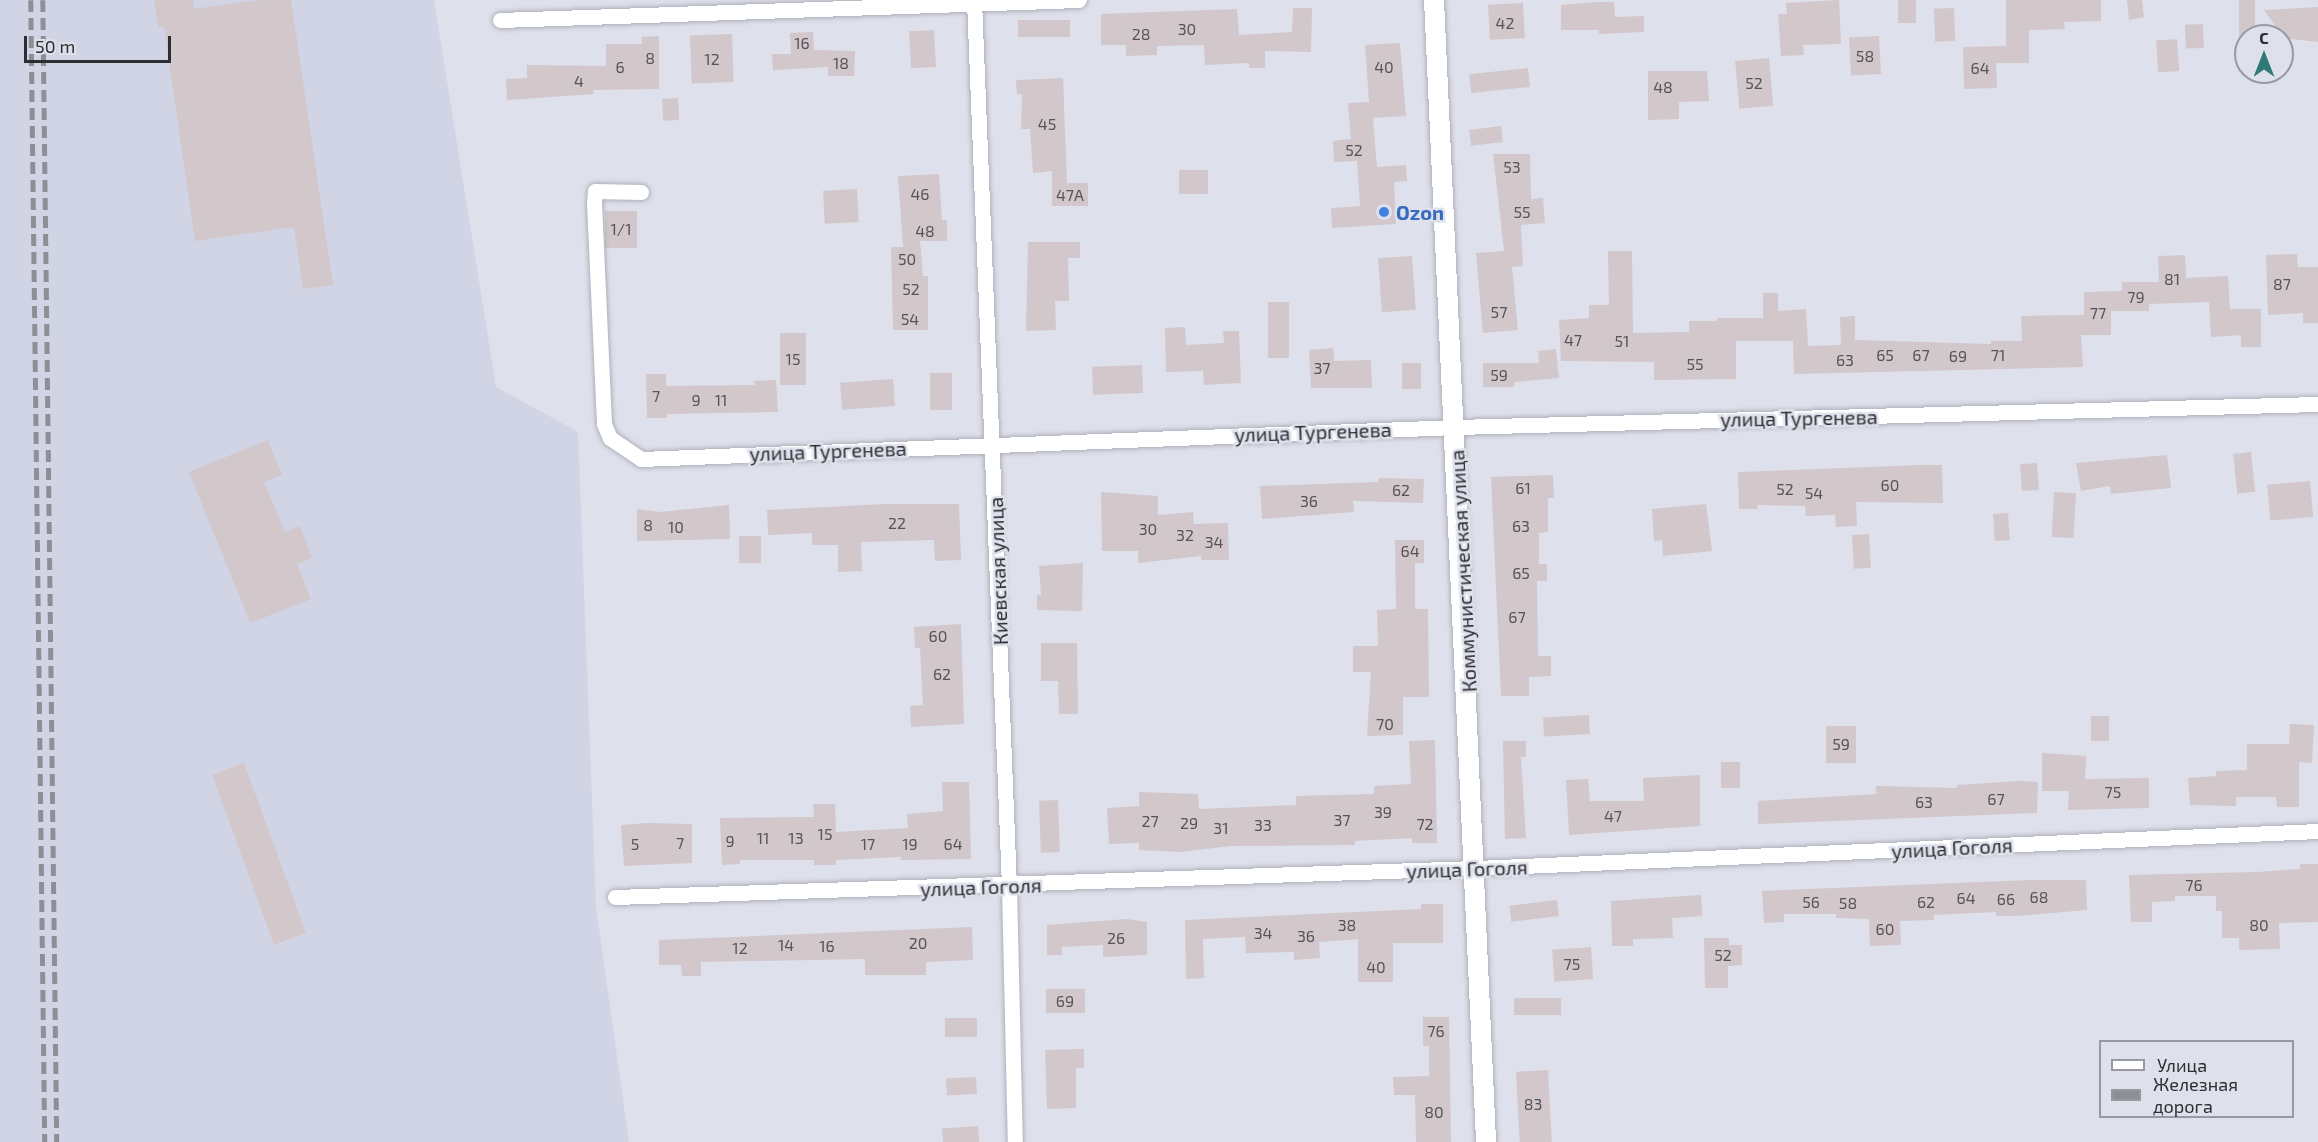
<!DOCTYPE html>
<html>
<head>
<meta charset="utf-8">
<style>
	body { margin:0 }
	#map { position:relative; width:2318px; height:1142px; overflow:hidden; background:#dee1eb; font-family:"Exo 2",sans-serif }
	div>[style] { position:absolute }
	[style*='--x'] { left:calc(var(--x)*1px); top:calc(var(--y)*1px); width:calc(var(--w)*1px); rotate:calc(var(--a)*1deg) }
	.built>* { inset:0; background:#d0d4e5 }
	.building>* { inset:0; background:#d2c7ca; transform-origin:0 0 }
	.roads { filter:drop-shadow(0 0 2px #aeb0ba) drop-shadow(0 0 2px #aeb0ba) }
	.minor>* { height:15px; margin:-7.5px; padding:0 7.5px; transform-origin:7.5px; border-radius:7.5px; background:#fff }
	.tertiary>* { height:20px; margin:-10px; padding:0 10px; transform-origin:10px; border-radius:10px; background:#fff }
	.rail>* { height:4.5px; margin-top:-2.25px; transform-origin:0; background:repeating-linear-gradient(90deg,#8d8f96 0 12px,transparent 0 18px) }
	.dots>* { width:16px; height:16px; translate:-50% -50%; box-sizing:border-box; border:3px solid #dee1eb; border-radius:50% }
	span { translate:-50% -50%; white-space:nowrap; text-align:center; line-height:1.15; -webkit-text-stroke:5px #dee1eb; paint-order:stroke }
	.number-label { font-size:16px; color:#565458 }
	.number-label span { -webkit-text-stroke-width:0 }
	.shop-label { font-size:20px; color:#366cbe; font-weight:700 }
	.left { translate:0 -50%; text-align:left }
	.street-label { font-size:20px; color:#2d2e32 }
	.legend { position:absolute; left:2099px; top:1040px; width:195px; height:78px; box-sizing:border-box; background:#dee1eb; border:2px solid #9799a1; margin:0; padding:8px 10px; list-style:none; font-size:18px; color:#2d2e32 }
	.legend li { display:flex; align-items:center; gap:12px; height:30px }
	.legend b { width:30px; border:2px solid #9799a1 }
	.north { position:absolute; left:2234px; top:24px; width:60px; height:60px; box-sizing:border-box; background:#dee1eb; border:2px solid #9799a1; border-radius:50%; rotate:0deg; font-size:16px; font-weight:700; line-height:24px; text-align:center; color:#2d2e32 }
	.north::after { content:''; display:block; margin:auto; width:21px; height:27px; background:#307975; clip-path:polygon(50% 0,100% 100%,50% 72%,0 100%) }
	.scale { position:absolute; left:24px; top:36px; width:147px; height:27px; box-sizing:border-box; border:3px solid #2d2e32; border-top:0; padding-left:8px; font-size:18px; line-height:21px; white-space:nowrap; color:#2d2e32; -webkit-text-stroke:4px #dee1eb; paint-order:stroke }
</style>
</head>
<body>
<div id="map">
	<div class="built">
		<i style="clip-path:polygon(0 0,434px 0,496px 387px,578px 432px,596px 907px,629px 1142px,0 1142px)"></i>
	</div>
	<div class="building">
		<i style="clip-path:polygon(154px 0,193px 0,194px 9px,258px 0,291px 0,333px 285px,303px 289px,294px 227px,195px 241px,164px 27px,158px 27px)"></i>
		<i style="clip-path:polygon(1839px 0,1841px 44px,1803px 45px,1804px 55px,1781px 56px,1778px 14px,1787px 14px,1786px 3px)"></i>
		<i style="left:1898px;top:0;width:18px;height:23px"></i>
		<i style="clip-path:polygon(2006px 0,2101px 0,2101px 21px,2064px 22px,2065px 29px,2029px 30px,2029px 63px,1996px 63px,1997px 88px,1964px 89px,1963px 47px,2006px 46px)"></i>
		<i style="clip-path:polygon(2127px 0,2142px 0,2144px 17px,2129px 20px)"></i>
		<i style="left:2239px;top:0;width:16px;height:36px"></i>
		<i style="clip-path:polygon(1598px 2px,1614px 2px,1615px 17px,1644px 16px,1644px 32px,1599px 34px,1599px 30px,1561px 30px,1561px 5px)"></i>
		<i style="left:1523px;top:3px;width:35px;height:35px;rotate:87deg"></i>
		<i style="clip-path:polygon(2318px 7px,2318px 42px,2284px 38px,2264px 10px)"></i>
		<i style="clip-path:polygon(1293px 8px,1312px 8px,1311px 52px,1265px 51px,1265px 68px,1249px 68px,1249px 63px,1205px 65px,1204px 45px,1157px 46px,1157px 55px,1126px 56px,1126px 45px,1101px 45px,1101px 14px,1237px 9px,1239px 35px,1292px 32px)"></i>
		<i style="left:1954px;top:8px;width:33px;height:20px;rotate:88deg"></i>
		<i style="left:1018px;top:20px;width:52px;height:17px"></i>
		<i style="left:2203px;top:24px;width:24px;height:18px;rotate:88deg"></i>
		<i style="left:934px;top:30px;width:37px;height:25px;rotate:87deg"></i>
		<i style="clip-path:polygon(813px 32px,814px 50px,855px 51px,854px 76px,828px 76px,828px 67px,773px 70px,772px 54px,791px 54px,790px 33px)"></i>
		<i style="left:732px;top:34px;width:48px;height:42px;rotate:88deg"></i>
		<i style="clip-path:polygon(659px 36px,659px 89px,593px 90px,594px 94px,507px 100px,506px 79px,527px 78px,527px 65px,606px 66px,606px 44px,642px 44px,642px 37px)"></i>
		<i style="left:1879px;top:36px;width:38px;height:30px;rotate:87deg"></i>
		<i style="left:2177px;top:39px;width:32px;height:21px;rotate:86deg"></i>
		<i style="clip-path:polygon(1400px 43px,1406px 116px,1373px 118px,1377px 167px,1406px 165px,1407px 181px,1394px 182px,1396px 224px,1332px 228px,1331px 208px,1360px 206px,1357px 161px,1334px 162px,1333px 141px,1351px 139px,1348px 103px,1369px 102px,1365px 45px)"></i>
		<i style="left:1769px;top:58px;width:48px;height:34px;rotate:85deg"></i>
		<i style="left:1528px;top:68px;width:19px;height:59px;rotate:84deg"></i>
		<i style="clip-path:polygon(1648px 71px,1707px 71px,1709px 101px,1679px 102px,1679px 119px,1648px 120px)"></i>
		<i style="clip-path:polygon(1063px 78px,1067px 183px,1088px 183px,1088px 206px,1052px 206px,1052px 171px,1033px 173px,1030px 129px,1021px 129px,1022px 94px,1017px 94px,1016px 80px)"></i>
		<i style="left:678px;top:98px;width:22px;height:16px;rotate:87deg"></i>
		<i style="left:1501px;top:126px;width:16px;height:32px;rotate:83deg"></i>
		<i style="clip-path:polygon(1493px 154px,1530px 154px,1531px 199px,1543px 198px,1545px 223px,1521px 225px,1523px 266px,1512px 267px,1518px 330px,1483px 333px,1476px 253px,1504px 251px)"></i>
		<i style="left:1179px;top:170px;width:29px;height:24px"></i>
		<i style="clip-path:polygon(939px 174px,942px 220px,947px 220px,947px 241px,920px 241px,923px 276px,928px 276px,928px 330px,893px 330px,891px 247px,903px 247px,898px 176px)"></i>
		<i style="left:857px;top:189px;width:33px;height:34px;rotate:87deg"></i>
		<i style="left:605px;top:211px;width:32px;height:37px"></i>
		<i style="clip-path:polygon(1028px 242px,1080px 242px,1080px 258px,1068px 258px,1069px 301px,1055px 301px,1056px 330px,1026px 331px)"></i>
		<i style="clip-path:polygon(1608px 251px,1632px 251px,1633px 333px,1689px 332px,1689px 321px,1717px 321px,1718px 318px,1763px 318px,1763px 293px,1778px 293px,1778px 311px,1806px 309px,1808px 346px,1841px 345px,1840px 317px,1855px 316px,1855px 340px,1991px 344px,1991px 341px,2022px 341px,2021px 316px,2084px 315px,2084px 292px,2122px 291px,2122px 282px,2159px 282px,2158px 256px,2185px 255px,2186px 278px,2228px 276px,2230px 309px,2261px 309px,2261px 347px,2241px 347px,2241px 335px,2211px 337px,2209px 302px,2149px 304px,2149px 311px,2111px 311px,2111px 335px,2081px 335px,2083px 367px,1794px 374px,1793px 341px,1736px 341px,1736px 379px,1654px 380px,1654px 362px,1561px 361px,1559px 320px,1589px 318px,1589px 305px,1609px 305px)"></i>
		<i style="clip-path:polygon(2297px 254px,2298px 267px,2318px 267px,2318px 323px,2303px 323px,2303px 313px,2268px 315px,2266px 255px)"></i>
		<i style="left:1412px;top:256px;width:54px;height:34px;rotate:86deg"></i>
		<i style="left:1268px;top:302px;width:21px;height:56px"></i>
		<i style="clip-path:polygon(1185px 327px,1186px 345px,1224px 343px,1223px 331px,1239px 331px,1241px 383px,1204px 385px,1203px 371px,1166px 372px,1165px 328px)"></i>
		<i style="left:780px;top:333px;width:26px;height:52px"></i>
		<i style="clip-path:polygon(1333px 348px,1334px 361px,1371px 360px,1372px 388px,1311px 388px,1309px 350px)"></i>
		<i style="clip-path:polygon(1556px 349px,1559px 378px,1514px 382px,1514px 387px,1483px 387px,1483px 363px,1539px 363px,1538px 351px)"></i>
		<i style="left:1402px;top:363px;width:19px;height:26px"></i>
		<i style="left:1142px;top:365px;width:28px;height:50px;rotate:88deg"></i>
		<i style="left:930px;top:373px;width:22px;height:37px"></i>
		<i style="clip-path:polygon(646px 374px,666px 374px,666px 386px,755px 385px,754px 381px,776px 380px,778px 412px,667px 414px,667px 418px,647px 418px)"></i>
		<i style="left:893px;top:379px;width:27px;height:53px;rotate:86deg"></i>
		<i style="clip-path:polygon(268px 440px,282px 475px,264px 482px,285px 532px,300px 526px,312px 558px,297px 564px,311px 599px,250px 623px,189px 472px)"></i>
		<i style="left:2251px;top:452px;width:40px;height:18px;rotate:84deg"></i>
		<i style="clip-path:polygon(2167px 455px,2171px 488px,2111px 494px,2110px 486px,2081px 491px,2076px 463px)"></i>
		<i style="left:2037px;top:463px;width:27px;height:17px;rotate:86deg"></i>
		<i style="clip-path:polygon(1921px 465px,1942px 465px,1943px 503px,1856px 502px,1857px 526px,1836px 527px,1835px 515px,1806px 516px,1805px 506px,1757px 505px,1758px 509px,1739px 509px,1738px 472px)"></i>
		<i style="clip-path:polygon(1553px 475px,1554px 498px,1548px 498px,1548px 532px,1539px 533px,1539px 564px,1547px 564px,1547px 581px,1537px 581px,1538px 656px,1551px 656px,1551px 676px,1529px 677px,1529px 696px,1501px 696px,1491px 477px)"></i>
		<i style="clip-path:polygon(1379px 478px,1424px 479px,1423px 503px,1353px 501px,1354px 512px,1262px 519px,1260px 486px,1378px 482px)"></i>
		<i style="left:2310px;top:481px;width:36px;height:43px;rotate:85deg"></i>
		<i style="clip-path:polygon(1101px 492px,1158px 496px,1158px 515px,1193px 512px,1194px 524px,1228px 523px,1229px 560px,1201px 560px,1201px 556px,1138px 563px,1138px 551px,1102px 551px)"></i>
		<i style="left:2054px;top:492px;width:22px;height:45px;rotate:3deg"></i>
		<i style="clip-path:polygon(884px 504px,959px 504px,961px 560px,935px 561px,934px 540px,861px 542px,862px 571px,838px 572px,838px 545px,812px 545px,812px 533px,768px 535px,767px 510px)"></i>
		<i style="clip-path:polygon(1706px 504px,1712px 551px,1663px 556px,1662px 540px,1654px 541px,1652px 509px)"></i>
		<i style="clip-path:polygon(729px 505px,730px 539px,637px 541px,637px 509px,660px 512px)"></i>
		<i style="left:2008px;top:513px;width:27px;height:15px;rotate:86deg"></i>
		<i style="left:1869px;top:534px;width:34px;height:17px;rotate:87deg"></i>
		<i style="left:739px;top:536px;width:22px;height:27px"></i>
		<i style="clip-path:polygon(1395px 540px,1424px 540px,1424px 563px,1415px 563px,1415px 609px,1428px 609px,1429px 697px,1403px 697px,1403px 735px,1367px 736px,1371px 672px,1353px 672px,1353px 646px,1378px 646px,1377px 610px,1396px 609px)"></i>
		<i style="clip-path:polygon(1083px 563px,1082px 611px,1037px 610px,1037px 595px,1041px 595px,1039px 566px)"></i>
		<i style="clip-path:polygon(961px 624px,964px 724px,911px 727px,910px 706px,923px 705px,920px 648px,915px 648px,914px 627px)"></i>
		<i style="clip-path:polygon(1041px 643px,1077px 643px,1078px 714px,1059px 714px,1058px 681px,1041px 681px)"></i>
		<i style="left:1589px;top:715px;width:19px;height:46px;rotate:87deg"></i>
		<i style="left:2091px;top:716px;width:18px;height:25px"></i>
		<i style="clip-path:polygon(2290px 724px,2314px 725px,2312px 763px,2299px 762px,2299px 807px,2277px 807px,2276px 797px,2236px 797px,2236px 806px,2190px 805px,2188px 778px,2216px 776px,2216px 771px,2247px 770px,2247px 744px,2289px 744px)"></i>
		<i style="left:1826px;top:726px;width:30px;height:37px"></i>
		<i style="clip-path:polygon(1435px 740px,1437px 843px,1412px 843px,1412px 838px,1355px 841px,1355px 845px,1231px 846px,1180px 852px,1139px 850px,1139px 843px,1109px 844px,1107px 808px,1139px 806px,1139px 792px,1198px 794px,1199px 809px,1296px 805px,1296px 796px,1374px 794px,1374px 786px,1411px 784px,1409px 741px)"></i>
		<i style="clip-path:polygon(1503px 741px,1526px 741px,1526px 757px,1521px 757px,1526px 838px,1505px 839px)"></i>
		<i style="clip-path:polygon(2042px 753px,2086px 756px,2085px 779px,2149px 778px,2149px 808px,2068px 810px,2069px 791px,2042px 791px)"></i>
		<i style="left:1740px;top:762px;width:26px;height:19px;rotate:90deg"></i>
		<i style="left:244px;top:763px;width:181px;height:34px;rotate:70deg"></i>
		<i style="clip-path:polygon(1700px 775px,1700px 826px,1569px 835px,1566px 780px,1588px 779px,1590px 801px,1644px 801px,1643px 778px)"></i>
		<i style="clip-path:polygon(2018px 781px,2038px 782px,2037px 813px,1758px 824px,1758px 801px,1876px 794px,1876px 786px,1957px 788px,1957px 785px)"></i>
		<i style="clip-path:polygon(942px 782px,969px 782px,971px 859px,901px 860px,901px 857px,836px 860px,836px 865px,814px 865px,814px 860px,740px 860px,740px 864px,722px 865px,720px 818px,814px 817px,813px 804px,835px 804px,836px 832px,908px 828px,907px 814px,943px 811px)"></i>
		<i style="left:1058px;top:800px;width:52px;height:19px;rotate:88deg"></i>
		<i style="clip-path:polygon(647px 823px,692px 824px,692px 863px,624px 866px,621px 825px)"></i>
		<i style="clip-path:polygon(2300px 864px,2318px 864px,2318px 922px,2279px 923px,2280px 949px,2239px 950px,2239px 938px,2222px 938px,2222px 911px,2216px 911px,2216px 896px,2175px 896px,2175px 901px,2152px 902px,2152px 922px,2131px 922px,2129px 875px,2257px 872px,2300px 869px)"></i>
		<i style="clip-path:polygon(2030px 880px,2086px 880px,2087px 910px,2016px 916px,1996px 916px,1996px 912px,1934px 915px,1934px 920px,1900px 921px,1901px 945px,1870px 946px,1869px 919px,1836px 918px,1836px 914px,1784px 914px,1784px 922px,1764px 923px,1762px 891px)"></i>
		<i style="clip-path:polygon(1701px 895px,1702px 916px,1672px 918px,1673px 938px,1633px 939px,1633px 946px,1612px 946px,1611px 901px)"></i>
		<i style="left:1557px;top:900px;width:16px;height:48px;rotate:83deg"></i>
		<i style="clip-path:polygon(1421px 904px,1443px 904px,1443px 943px,1393px 943px,1393px 982px,1358px 982px,1358px 939px,1319px 942px,1320px 958px,1294px 960px,1294px 952px,1246px 953px,1245px 937px,1203px 939px,1204px 978px,1186px 979px,1185px 920px,1421px 909px)"></i>
		<i style="clip-path:polygon(1127px 919px,1147px 922px,1147px 955px,1103px 957px,1103px 945px,1062px 947px,1062px 955px,1047px 955px,1047px 925px)"></i>
		<i style="clip-path:polygon(972px 927px,973px 960px,926px 962px,926px 975px,865px 975px,865px 959px,701px 962px,701px 976px,682px 976px,681px 965px,659px 965px,659px 940px)"></i>
		<i style="clip-path:polygon(1704px 938px,1729px 938px,1729px 945px,1742px 945px,1742px 965px,1728px 966px,1728px 988px,1705px 988px)"></i>
		<i style="left:1591px;top:947px;width:32px;height:39px;rotate:86deg"></i>
		<i style="left:1046px;top:989px;width:39px;height:24px"></i>
		<i style="left:1561px;top:998px;width:17px;height:47px;rotate:90deg"></i>
		<i style="clip-path:polygon(1423px 1017px,1449px 1017px,1451px 1142px,1416px 1142px,1415px 1095px,1394px 1095px,1393px 1077px,1429px 1076px,1429px 1046px,1423px 1046px)"></i>
		<i style="left:977px;top:1018px;width:19px;height:32px;rotate:90deg"></i>
		<i style="clip-path:polygon(1084px 1049px,1084px 1068px,1076px 1068px,1076px 1108px,1047px 1109px,1045px 1050px)"></i>
		<i style="left:1548px;top:1070px;width:72px;height:32px;rotate:87deg"></i>
		<i style="left:976px;top:1077px;width:17px;height:30px;rotate:87deg"></i>
		<i style="left:978px;top:1126px;width:16px;height:36px;rotate:86deg"></i>
	</div>
	<div class="roads">
		<div class="minor">
			<i style="--x:974;--y:0;--w:887;--a:87.74"></i>
			<i style="--x:1009;--y:886;--w:256;--a:88.7"></i>
			<i style="--x:500;--y:20;--w:579;--a:-1.98"></i>
			<i style="--x:641;--y:192;--w:46;--a:-178.8"></i>
			<i style="--x:595;--y:191;--w:12;--a:95"></i>
			<i style="--x:594;--y:203;--w:221;--a:87.4"></i>
			<i style="--x:604;--y:424;--w:15;--a:67"></i>
			<i style="--x:610;--y:438;--w:37;--a:34"></i>
			<i style="--x:641;--y:459;--w:816;--a:-2.25"></i>
			<i style="--x:1456;--y:427;--w:862;--a:-1.53"></i>
			<i style="--x:615;--y:897;--w:862;--a:-1.93"></i>
			<i style="--x:1477;--y:868;--w:842;--a:-2.52"></i>
		</div>
		<div class="tertiary">
			<i style="--x:1434;--y:0;--w:1143;--a:87.39"></i>
		</div>
	</div>
	<div class="rail">
		<i style="--x:31;--y:0;--w:1142;--a:89.3"></i>
		<i style="--x:43;--y:0;--w:1142;--a:89.3"></i>
	</div>
	<div class="dots">
		<i style="left:1384px;top:212px;background:#3f7fe0"></i>
	</div>
	<div class="number-label">
		<span style="left:1505px;top:23px">42</span>
		<span style="left:1187px;top:29px">30</span>
		<span style="left:1141px;top:34px">28</span>
		<span style="left:802px;top:43px">16</span>
		<span style="left:1865px;top:56px">58</span>
		<span style="left:650px;top:58px">8</span>
		<span style="left:712px;top:59px">12</span>
		<span style="left:841px;top:63px">18</span>
		<span style="left:620px;top:67px">6</span>
		<span style="left:1384px;top:67px">40</span>
		<span style="left:1980px;top:68px">64</span>
		<span style="left:579px;top:81px">4</span>
		<span style="left:1754px;top:83px">52</span>
		<span style="left:1663px;top:87px">48</span>
		<span style="left:1047px;top:124px">45</span>
		<span style="left:1354px;top:150px">52</span>
		<span style="left:1512px;top:167px">53</span>
		<span style="left:920px;top:194px">46</span>
		<span style="left:1070px;top:195px">47А</span>
		<span style="left:1522px;top:212px">55</span>
		<span style="left:621px;top:229px">1/1</span>
		<span style="left:925px;top:231px">48</span>
		<span style="left:907px;top:259px">50</span>
		<span style="left:2172px;top:279px">81</span>
		<span style="left:2282px;top:284px">87</span>
		<span style="left:911px;top:289px">52</span>
		<span style="left:2136px;top:297px">79</span>
		<span style="left:1499px;top:312px">57</span>
		<span style="left:2098px;top:313px">77</span>
		<span style="left:910px;top:319px">54</span>
		<span style="left:1573px;top:340px">47</span>
		<span style="left:1622px;top:341px">51</span>
		<span style="left:1885px;top:355px">65</span>
		<span style="left:1921px;top:355px">67</span>
		<span style="left:1998px;top:355px">71</span>
		<span style="left:1958px;top:356px">69</span>
		<span style="left:793px;top:359px">15</span>
		<span style="left:1845px;top:360px">63</span>
		<span style="left:1695px;top:364px">55</span>
		<span style="left:1322px;top:368px">37</span>
		<span style="left:1499px;top:375px">59</span>
		<span style="left:656px;top:396px">7</span>
		<span style="left:696px;top:400px">9</span>
		<span style="left:721px;top:400px">11</span>
		<span style="left:1890px;top:485px">60</span>
		<span style="left:1523px;top:488px">61</span>
		<span style="left:1785px;top:489px">52</span>
		<span style="left:1401px;top:490px">62</span>
		<span style="left:1814px;top:493px">54</span>
		<span style="left:1309px;top:501px">36</span>
		<span style="left:897px;top:523px">22</span>
		<span style="left:648px;top:525px">8</span>
		<span style="left:1521px;top:526px">63</span>
		<span style="left:676px;top:527px">10</span>
		<span style="left:1148px;top:529px">30</span>
		<span style="left:1185px;top:535px">32</span>
		<span style="left:1214px;top:542px">34</span>
		<span style="left:1410px;top:551px">64</span>
		<span style="left:1521px;top:573px">65</span>
		<span style="left:1517px;top:617px">67</span>
		<span style="left:938px;top:636px">60</span>
		<span style="left:942px;top:674px">62</span>
		<span style="left:1385px;top:724px">70</span>
		<span style="left:1841px;top:744px">59</span>
		<span style="left:2113px;top:792px">75</span>
		<span style="left:1996px;top:799px">67</span>
		<span style="left:1924px;top:802px">63</span>
		<span style="left:1383px;top:812px">39</span>
		<span style="left:1613px;top:816px">47</span>
		<span style="left:1342px;top:820px">37</span>
		<span style="left:1150px;top:821px">27</span>
		<span style="left:1189px;top:823px">29</span>
		<span style="left:1425px;top:824px">72</span>
		<span style="left:1263px;top:825px">33</span>
		<span style="left:1221px;top:828px">31</span>
		<span style="left:825px;top:834px">15</span>
		<span style="left:763px;top:838px">11</span>
		<span style="left:796px;top:838px">13</span>
		<span style="left:730px;top:841px">9</span>
		<span style="left:680px;top:843px">7</span>
		<span style="left:635px;top:844px">5</span>
		<span style="left:868px;top:844px">17</span>
		<span style="left:910px;top:844px">19</span>
		<span style="left:953px;top:844px">64</span>
		<span style="left:2194px;top:885px">76</span>
		<span style="left:2039px;top:897px">68</span>
		<span style="left:1966px;top:898px">64</span>
		<span style="left:2006px;top:899px">66</span>
		<span style="left:1811px;top:902px">56</span>
		<span style="left:1926px;top:902px">62</span>
		<span style="left:1848px;top:903px">58</span>
		<span style="left:1347px;top:925px">38</span>
		<span style="left:2259px;top:925px">80</span>
		<span style="left:1885px;top:929px">60</span>
		<span style="left:1263px;top:933px">34</span>
		<span style="left:1306px;top:936px">36</span>
		<span style="left:1116px;top:938px">26</span>
		<span style="left:918px;top:943px">20</span>
		<span style="left:786px;top:945px">14</span>
		<span style="left:827px;top:946px">16</span>
		<span style="left:740px;top:948px">12</span>
		<span style="left:1723px;top:955px">52</span>
		<span style="left:1572px;top:964px">75</span>
		<span style="left:1376px;top:967px">40</span>
		<span style="left:1065px;top:1001px">69</span>
		<span style="left:1436px;top:1031px">76</span>
		<span style="left:1533px;top:1104px">83</span>
		<span style="left:1434px;top:1112px">80</span>
	</div>
	<div class="shop-label">
		<span class="left" style="left:1396px;top:212px">Ozon</span>
	</div>
	<div class="street-label">
		<span style="left:1799px;top:418px;rotate:-1deg">улица Тургенева</span>
		<span style="left:1313px;top:432px;rotate:-2deg">улица Тургенева</span>
		<span style="left:828px;top:451px;rotate:-2deg">улица Тургенева</span>
		<span style="left:998px;top:571px;rotate:-92deg">Киевская улица</span>
		<span style="left:1463px;top:571px;rotate:-93deg">Коммунистическая улица</span>
		<span style="left:1952px;top:848px;rotate:-3deg">улица Гоголя</span>
		<span style="left:1467px;top:869px;rotate:-2deg">улица Гоголя</span>
		<span style="left:981px;top:887px;rotate:-2deg">улица Гоголя</span>
	</div>
	<ul class="legend">
	<li><b style="height:8px;background:#fff"></b>Улица</li>
	<li><b style="height:8px;background:#8d8f96"></b>Железная дорога</li>
	</ul>
	<div class="north">С</div>
	<div class="scale">50 m</div>
</div>
</body>
</html>
